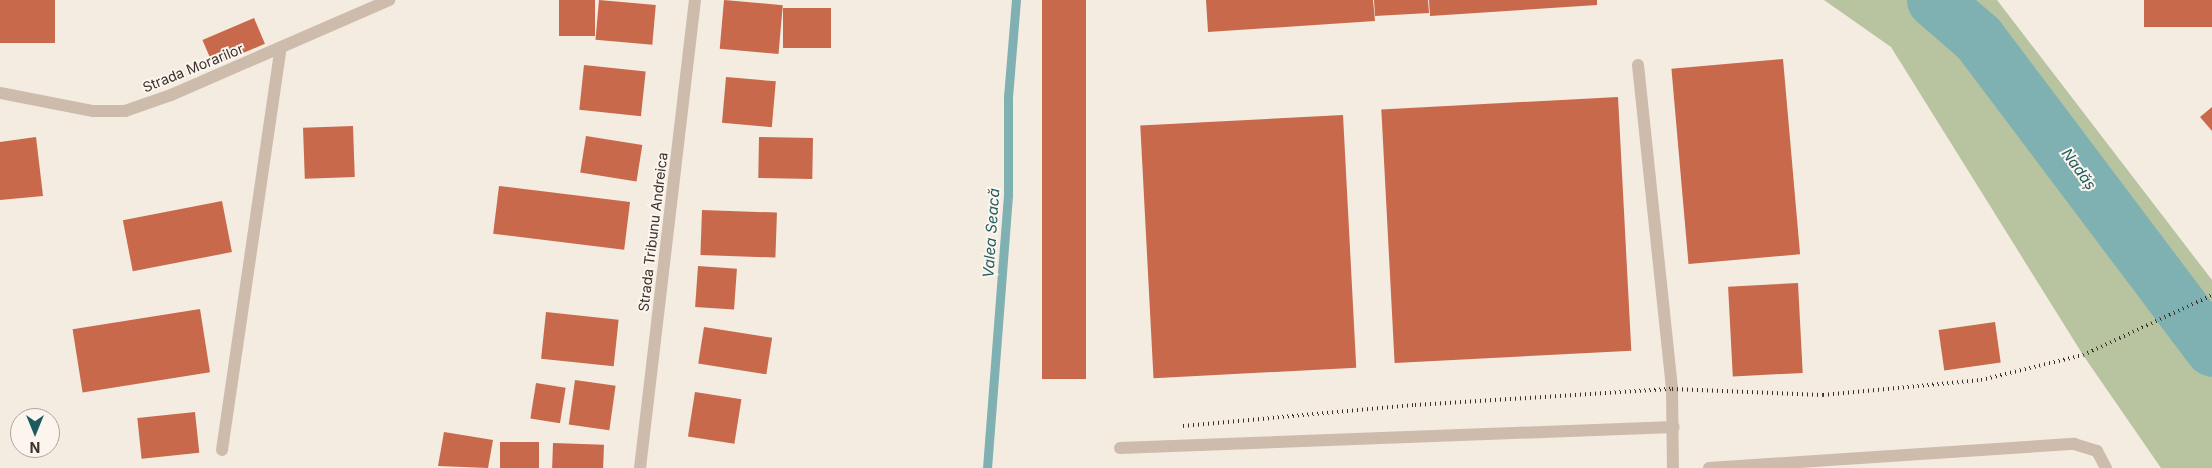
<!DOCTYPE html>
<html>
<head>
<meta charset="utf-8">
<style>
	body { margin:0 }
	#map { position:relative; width:2212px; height:468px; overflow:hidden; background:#f4ebe1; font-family:Inter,sans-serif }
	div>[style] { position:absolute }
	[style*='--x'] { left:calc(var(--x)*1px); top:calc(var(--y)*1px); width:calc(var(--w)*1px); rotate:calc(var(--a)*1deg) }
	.green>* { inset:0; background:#b8c4a0 }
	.stream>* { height:9px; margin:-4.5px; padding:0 4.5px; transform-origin:4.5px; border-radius:4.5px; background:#7fb0b2 }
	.river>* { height:55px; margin:-27.5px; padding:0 27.5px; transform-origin:27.5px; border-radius:27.5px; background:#7fb0b2 }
	.building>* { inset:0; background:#c8694b; transform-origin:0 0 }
	.lane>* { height:12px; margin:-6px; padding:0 6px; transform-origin:6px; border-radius:6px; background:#cdbbac }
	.street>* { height:12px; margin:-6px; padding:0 6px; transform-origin:6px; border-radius:6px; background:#cdbbac }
	.rail>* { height:4px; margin-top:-2px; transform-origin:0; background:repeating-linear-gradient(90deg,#3b302b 0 1px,transparent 0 5px) }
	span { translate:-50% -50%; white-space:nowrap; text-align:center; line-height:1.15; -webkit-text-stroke:4px #fbf5ee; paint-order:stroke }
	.street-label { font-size:14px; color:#3b302b }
	.water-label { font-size:15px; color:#1f5a5e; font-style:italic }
	.north { position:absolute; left:10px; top:408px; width:50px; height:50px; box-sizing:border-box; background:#fbf5ee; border:1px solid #aea6a0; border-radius:50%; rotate:180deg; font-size:14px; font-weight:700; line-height:20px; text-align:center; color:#3b302b }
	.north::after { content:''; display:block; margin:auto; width:18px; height:22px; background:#1f5a5e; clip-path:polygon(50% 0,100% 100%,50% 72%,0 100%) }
</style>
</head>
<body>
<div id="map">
	<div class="green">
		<i style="clip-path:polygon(1824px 0,1997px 0,2212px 280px,2212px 468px,2161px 468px,2083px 355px,1891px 47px)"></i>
	</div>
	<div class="stream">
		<i style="--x:987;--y:468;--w:274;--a:-85.6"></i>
		<i style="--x:1008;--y:195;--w:98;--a:-90"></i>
		<i style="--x:1008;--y:97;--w:97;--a:-85.3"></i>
	</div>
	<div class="river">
		<i style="--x:1934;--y:0;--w:58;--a:40.8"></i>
		<i style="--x:1978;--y:38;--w:389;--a:53"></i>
	</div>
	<div class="building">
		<i style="left:0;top:0;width:55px;height:43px"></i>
		<i style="left:559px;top:0;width:36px;height:36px"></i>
		<i style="left:599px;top:0;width:57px;height:40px;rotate:5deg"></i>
		<i style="left:724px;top:0;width:59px;height:49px;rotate:5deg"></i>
		<i style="left:1042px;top:0;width:44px;height:379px"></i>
		<i style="clip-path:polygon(1206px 0,1373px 0,1375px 21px,1208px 32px)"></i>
		<i style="clip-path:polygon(1374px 0,1428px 0,1429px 13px,1375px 16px)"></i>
		<i style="clip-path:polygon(1429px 0,1597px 0,1597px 5px,1430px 16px)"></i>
		<i style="left:2144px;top:0;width:68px;height:27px"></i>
		<i style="left:783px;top:8px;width:48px;height:40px"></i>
		<i style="left:254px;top:18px;width:28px;height:56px;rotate:67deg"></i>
		<i style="left:1783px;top:59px;width:196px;height:112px;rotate:85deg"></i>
		<i style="left:584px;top:65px;width:62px;height:45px;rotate:6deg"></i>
		<i style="left:726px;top:77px;width:50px;height:46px;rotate:5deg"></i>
		<i style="left:1618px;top:97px;width:254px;height:237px;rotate:87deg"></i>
		<i style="clip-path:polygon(2212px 107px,2212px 131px,2200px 117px)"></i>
		<i style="left:1343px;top:115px;width:253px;height:203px;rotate:87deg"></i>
		<i style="left:353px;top:126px;width:51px;height:50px;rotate:88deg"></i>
		<i style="left:586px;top:136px;width:57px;height:37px;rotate:9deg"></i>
		<i style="clip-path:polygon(36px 137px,43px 196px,0 200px,0 142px)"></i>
		<i style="left:759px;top:137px;width:54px;height:41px;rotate:1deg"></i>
		<i style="left:499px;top:186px;width:132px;height:48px;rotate:7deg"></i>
		<i style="left:222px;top:201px;width:52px;height:101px;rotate:79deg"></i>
		<i style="left:702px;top:210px;width:75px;height:45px;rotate:2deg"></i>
		<i style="left:698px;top:266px;width:39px;height:41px;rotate:4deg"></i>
		<i style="left:1798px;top:283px;width:90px;height:70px;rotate:87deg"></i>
		<i style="left:200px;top:309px;width:64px;height:129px;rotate:81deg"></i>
		<i style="left:546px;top:312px;width:73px;height:47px;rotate:6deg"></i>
		<i style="left:1995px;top:322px;width:41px;height:57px;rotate:82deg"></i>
		<i style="left:704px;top:327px;width:69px;height:37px;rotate:9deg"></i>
		<i style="left:575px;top:380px;width:41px;height:45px;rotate:8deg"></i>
		<i style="left:536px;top:383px;width:30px;height:36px;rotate:9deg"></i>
		<i style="left:695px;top:392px;width:47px;height:45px;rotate:9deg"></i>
		<i style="left:195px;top:412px;width:41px;height:58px;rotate:84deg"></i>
		<i style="clip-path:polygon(444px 432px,493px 440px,488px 468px,438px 466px)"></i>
		<i style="left:500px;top:442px;width:39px;height:26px"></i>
		<i style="left:553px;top:443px;width:51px;height:25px;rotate:2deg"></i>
	</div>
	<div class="lane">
		<i style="--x:1638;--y:65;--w:326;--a:84"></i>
		<i style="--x:1672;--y:389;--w:79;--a:89.3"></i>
		<i style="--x:1120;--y:448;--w:554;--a:-2.17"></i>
		<i style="--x:222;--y:450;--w:407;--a:-81.7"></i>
		<i style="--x:1709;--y:468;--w:366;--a:-3.8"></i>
		<i style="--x:2074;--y:444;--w:24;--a:17"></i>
		<i style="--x:2097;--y:451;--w:19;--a:62"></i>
	</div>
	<div class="street">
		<i style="--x:0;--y:93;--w:95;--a:11"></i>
		<i style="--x:93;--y:111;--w:32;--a:0"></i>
		<i style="--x:125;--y:111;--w:49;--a:-19.2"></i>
		<i style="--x:171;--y:95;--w:238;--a:-23.5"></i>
		<i style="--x:640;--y:468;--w:471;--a:-83.3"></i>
	</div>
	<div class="rail">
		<i style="--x:1183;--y:426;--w:233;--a:-5.2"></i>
		<i style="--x:1415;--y:405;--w:257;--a:-3.6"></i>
		<i style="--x:1672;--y:389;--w:151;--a:2.3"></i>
		<i style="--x:1823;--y:395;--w:159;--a:-5.4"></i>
		<i style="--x:1981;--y:380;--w:105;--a:-13.8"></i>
		<i style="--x:2083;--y:355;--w:142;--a:-24.9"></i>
	</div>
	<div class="street-label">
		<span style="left:193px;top:68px;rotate:-22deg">Strada Morarilor</span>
		<span style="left:653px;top:232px;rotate:-83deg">Strada Tribunu Andreica</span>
	</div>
	<div class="water-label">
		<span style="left:2079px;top:169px;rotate:54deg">Nadăș</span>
		<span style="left:991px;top:233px;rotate:-86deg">Valea Seacă</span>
	</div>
	<div class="north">N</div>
</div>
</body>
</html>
